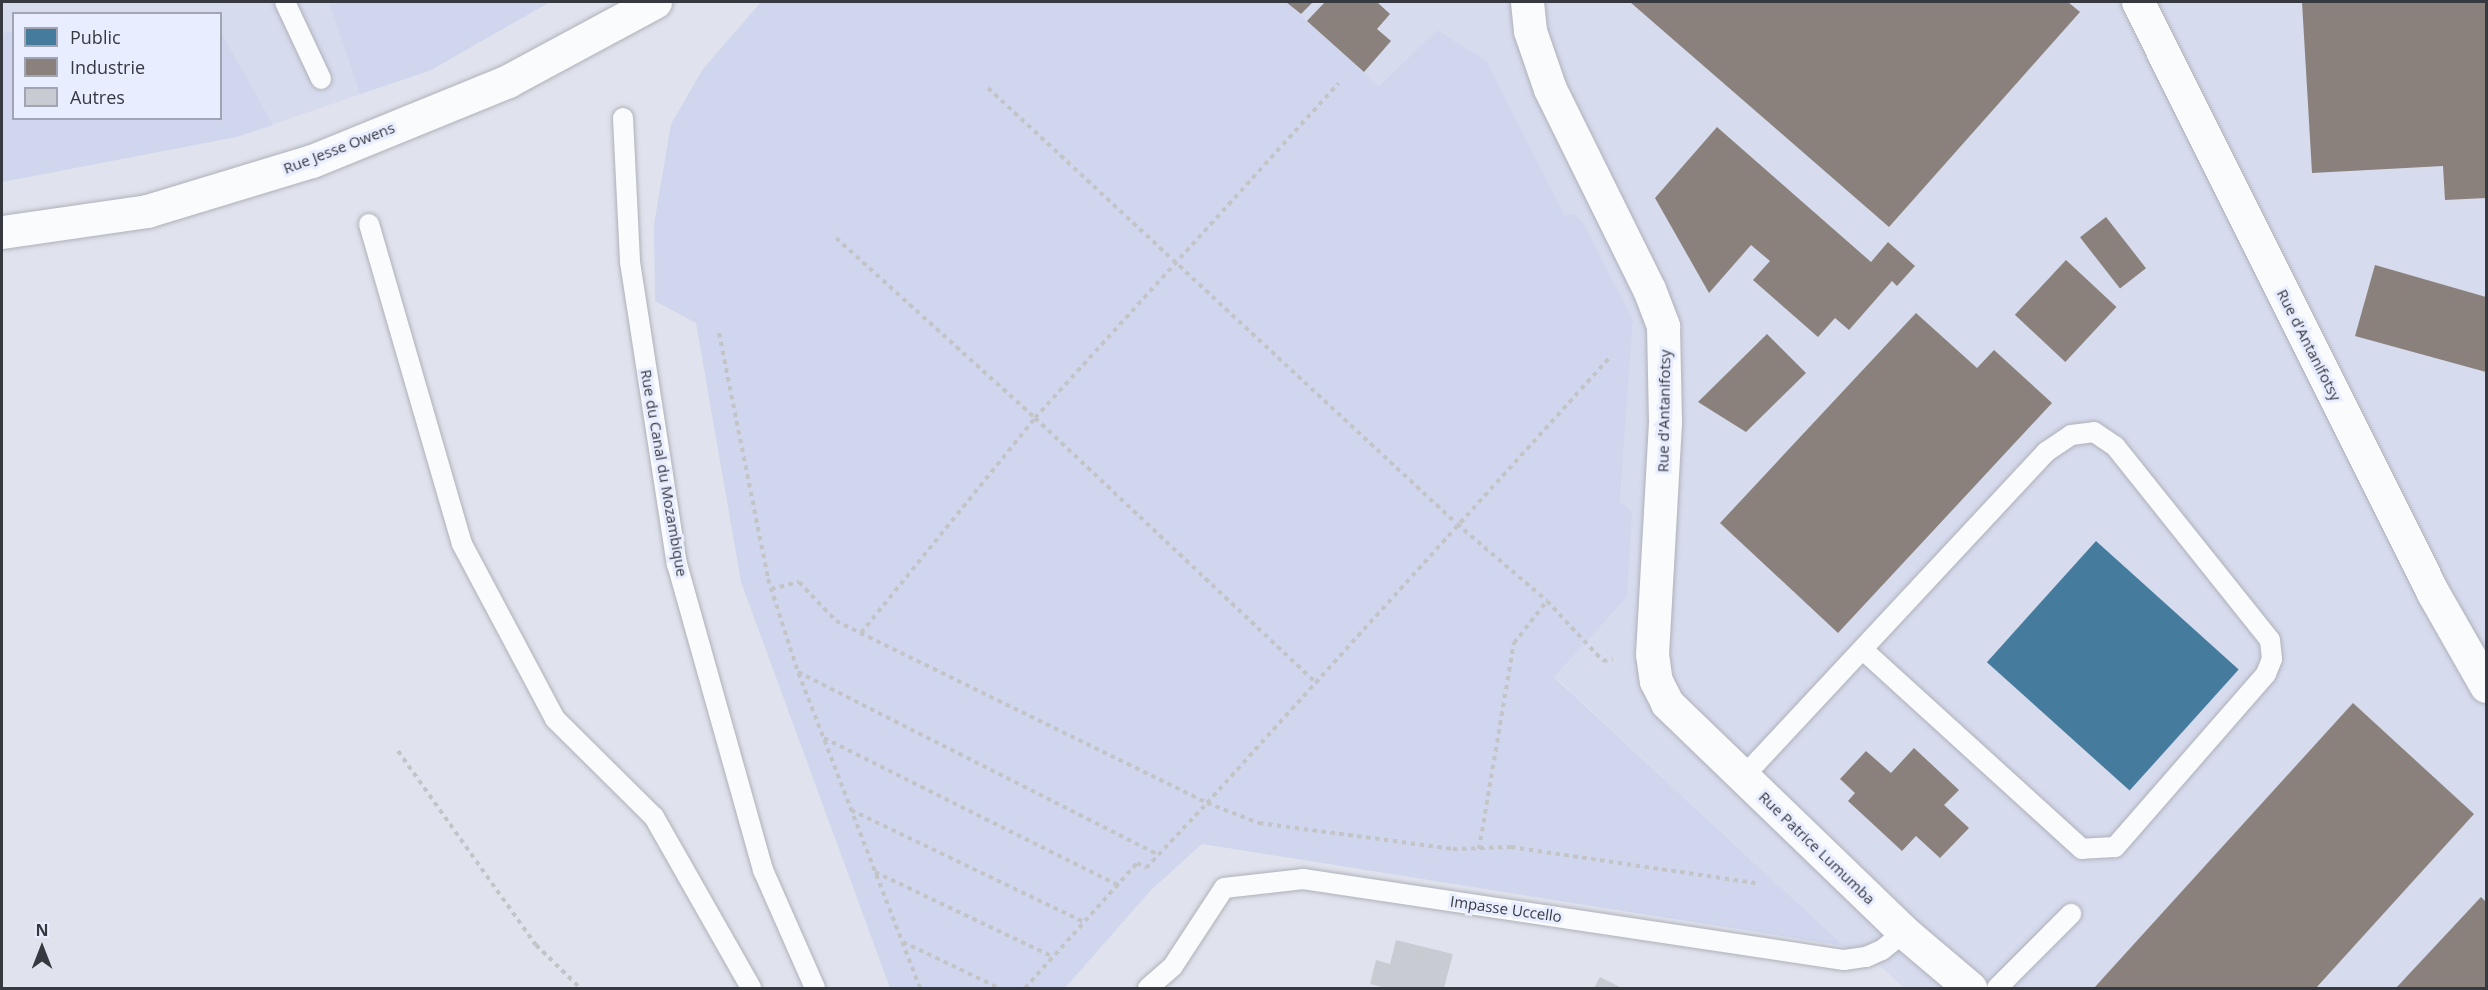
<!DOCTYPE html>
<html>
<head>
<meta charset="utf-8">
<style>
	body { margin:0 }
	#map { position:relative; width:2488px; height:990px; overflow:hidden; background:#e0e3ed; font-family:"Open Sans",sans-serif }
	div>[style] { position:absolute }
	[style*='--x'] { left:calc(var(--x)*1px); top:calc(var(--y)*1px); width:calc(var(--w)*1px); rotate:calc(var(--a)*1deg) }
	.built>* { inset:0; background:#d7dbee }
	.green>* { inset:0; background:#d0d6ee }
	.public>* { inset:0; background:#457b9d; transform-origin:0 0 }
	.industry>* { inset:0; background:#8a817c; transform-origin:0 0 }
	.building>* { inset:0; background:#c9cbd3 }
	.path>* { height:4px; margin-top:-2px; transform-origin:0; background:repeating-linear-gradient(90deg,#c3c4c7 0 4.5px,transparent 0 9px) }
	.roads { filter:drop-shadow(0 0 2px #afb1b9) drop-shadow(0 0 2px #afb1b9) }
	.lane>* { height:20px; margin:-10px; padding:0 10px; transform-origin:10px; border-radius:10px; background:#fafbfc }
	.street>* { height:33px; margin:-16.5px; padding:0 16.5px; transform-origin:16.5px; border-radius:16.5px; background:#fafbfc }
	.secondary>* { height:33px; margin:-16.5px; padding:0 16.5px; transform-origin:16.5px; border-radius:16.5px; background:#fafbfc }
	span { translate:-50% -50%; white-space:nowrap; text-align:center; line-height:1.15; -webkit-text-stroke:6px #e8edff; paint-order:stroke }
	.street-label { font-size:15px; color:#373940 }
	.frame { position:absolute; inset:0; border:3px solid #373940; pointer-events:none }
	.legend { position:absolute; left:12px; top:12px; width:210px; height:108px; box-sizing:border-box; background:#e8edff; border:2px solid #a1a5b3; margin:0; padding:8px 10px; list-style:none; font-size:18px; color:#373940 }
	.legend li { display:flex; align-items:center; gap:12px; height:30px }
	.legend b { width:30px; border:2px solid #a1a5b3 }
	.north { position:absolute; left:12px; top:918px; width:60px; height:60px; -webkit-text-stroke:4px #e8edff; paint-order:stroke; rotate:0deg; font-size:16px; font-weight:700; line-height:24px; text-align:center; color:#373940 }
	.north::after { content:''; display:block; margin:auto; width:21px; height:27px; background:#373940; clip-path:polygon(50% 0,100% 100%,50% 72%,0 100%) }
</style>
</head>
<body>
<div id="map">
	<div class="built">
		<i style="clip-path:polygon(evenodd,2px 2px,550px 2px,431px 70px,236px 137px,2px 182px,2px 2px,14px 14px,220px 14px,220px 118px,14px 118px,14px 14px)"></i>
		<i style="clip-path:polygon(1286px 2px,2486px 2px,2486px 988px,1904px 988px,1880px 966px,1844px 946px,1554px 676px,1627px 597px,1620px 503px,1633px 320px,1565px 216px,1487px 61px,1437px 30px,1379px 86px)"></i>
	</div>
	<div class="green">
		<i style="clip-path:polygon(329px 2px,550px 2px,431px 70px,360px 94px)"></i>
		<i style="clip-path:polygon(761px 2px,1286px 2px,1379px 86px,1437px 30px,1487px 61px,1565px 216px,1574px 214px,1582px 221px,1633px 320px,1620px 502px,1632px 512px,1627px 597px,1554px 677px,1844px 946px,1202px 844px,1151px 890px,1065px 988px,890px 988px,741px 582px,696px 323px,655px 301px,654px 224px,671px 124px,703px 69px)"></i>
		<i style="clip-path:polygon(13px 32px,14px 118px,220px 118px,221px 32px,273px 125px,236px 137px,2px 182px,2px 33px)"></i>
	</div>
	<div class="public">
		<i style="left:2096px;top:541px;width:192px;height:163px;rotate:42deg"></i>
	</div>
	<div class="industry">
		<i style="clip-path:polygon(1286px 2px,1313px 2px,1301px 14px)"></i>
		<i style="clip-path:polygon(1325px 2px,1377px 2px,1390px 14px,1377px 29px,1391px 41px,1364px 72px,1307px 21px)"></i>
		<i style="clip-path:polygon(1630px 2px,2068px 2px,2080px 12px,1889px 227px)"></i>
		<i style="clip-path:polygon(2302px 2px,2486px 2px,2486px 198px,2445px 200px,2443px 166px,2312px 173px)"></i>
		<i style="clip-path:polygon(1717px 127px,1871px 262px,1888px 242px,1915px 266px,1897px 286px,1892px 281px,1849px 330px,1835px 318px,1818px 337px,1753px 280px,1770px 261px,1751px 245px,1709px 293px,1655px 198px)"></i>
		<i style="left:2106px;top:217px;width:65px;height:33px;rotate:52deg"></i>
		<i style="left:2066px;top:260px;width:69px;height:75px;rotate:43deg"></i>
		<i style="clip-path:polygon(2375px 265px,2486px 297px,2486px 372px,2355px 336px)"></i>
		<i style="clip-path:polygon(1916px 313px,1977px 368px,1994px 350px,2052px 403px,1838px 633px,1720px 523px)"></i>
		<i style="clip-path:polygon(1767px 334px,1806px 373px,1746px 432px,1698px 402px)"></i>
		<i style="clip-path:polygon(2353px 703px,2474px 814px,2316px 988px,2094px 988px)"></i>
		<i style="clip-path:polygon(1914px 748px,1959px 790px,1944px 805px,1969px 828px,1940px 858px,1916px 836px,1902px 851px,1848px 801px,1855px 793px,1840px 779px,1866px 751px,1891px 773px)"></i>
		<i style="clip-path:polygon(2481px 897px,2486px 902px,2486px 988px,2396px 988px)"></i>
	</div>
	<div class="building">
		<i style="clip-path:polygon(1396px 940px,1453px 954px,1444px 988px,1386px 988px,1370px 984px,1376px 960px,1390px 964px)"></i>
		<i style="clip-path:polygon(1600px 977px,1622px 988px,1594px 988px)"></i>
	</div>
	<div class="path">
		<i style="--x:988;--y:88;--w:640;--a:42.91"></i>
		<i style="--x:1457;--y:524;--w:118;--a:40.5"></i>
		<i style="--x:836;--y:238;--w:268;--a:42.1"></i>
		<i style="--x:1035;--y:418;--w:386;--a:43.3"></i>
		<i style="--x:719;--y:333;--w:251;--a:78.7"></i>
		<i style="--x:768;--y:579;--w:98;--a:72.1"></i>
		<i style="--x:771;--y:589;--w:29;--a:-14"></i>
		<i style="--x:799;--y:582;--w:54;--a:46.5"></i>
		<i style="--x:836;--y:621;--w:413;--a:26.1"></i>
		<i style="--x:1207;--y:803;--w:56;--a:21"></i>
		<i style="--x:1259;--y:823;--w:196;--a:7.6"></i>
		<i style="--x:1453;--y:849;--w:58;--a:-2"></i>
		<i style="--x:1511;--y:847;--w:247;--a:8.4"></i>
		<i style="--x:861;--y:633;--w:277;--a:-51"></i>
		<i style="--x:1035;--y:418;--w:452;--a:-47.8"></i>
		<i style="--x:824;--y:738;--w:329;--a:26.6"></i>
		<i style="--x:398;--y:751;--w:238;--a:54.6"></i>
		<i style="--x:536;--y:945;--w:62;--a:44.3"></i>
		<i style="--x:851;--y:810;--w:259;--a:25.7"></i>
		<i style="--x:1479;--y:849;--w:209;--a:-80.4"></i>
		<i style="--x:1514;--y:643;--w:53;--a:-51.8"></i>
		<i style="--x:1547;--y:601;--w:82;--a:47"></i>
		<i style="--x:1603;--y:661;--w:10;--a:-11"></i>
		<i style="--x:875;--y:872;--w:197;--a:25.5"></i>
		<i style="--x:903;--y:942;--w:106;--a:25.6"></i>
		<i style="--x:920;--y:988;--w:339;--a:-111.1"></i>
		<i style="--x:798;--y:672;--w:404;--a:26.9"></i>
		<i style="--x:1025;--y:988;--w:168;--a:-48.1"></i>
		<i style="--x:1137;--y:863;--w:10;--a:29"></i>
		<i style="--x:1146;--y:868;--w:89;--a:-46.8"></i>
		<i style="--x:1207;--y:803;--w:603;--a:-47.89"></i>
	</div>
	<div class="roads">
		<div class="lane">
			<i style="--x:285;--y:2;--w:85;--a:64.9"></i>
			<i style="--x:623;--y:118;--w:144;--a:87.2"></i>
			<i style="--x:630;--y:262;--w:306;--a:81.2"></i>
			<i style="--x:677;--y:564;--w:318;--a:74.3"></i>
			<i style="--x:763;--y:870;--w:129;--a:66.2"></i>
			<i style="--x:369;--y:224;--w:333;--a:73.8"></i>
			<i style="--x:462;--y:544;--w:198;--a:62"></i>
			<i style="--x:555;--y:719;--w:139;--a:44.7"></i>
			<i style="--x:654;--y:817;--w:197;--a:60.4"></i>
			<i style="--x:1743;--y:777;--w:444;--a:-47"></i>
			<i style="--x:2046;--y:452;--w:30;--a:-34"></i>
			<i style="--x:2071;--y:435;--w:23;--a:-7"></i>
			<i style="--x:2094;--y:432;--w:25;--a:34"></i>
			<i style="--x:2115;--y:446;--w:248;--a:51.4"></i>
			<i style="--x:2270;--y:640;--w:19;--a:84"></i>
			<i style="--x:2272;--y:659;--w:16;--a:112"></i>
			<i style="--x:2266;--y:674;--w:230;--a:131.1"></i>
			<i style="--x:2115;--y:847;--w:33;--a:177"></i>
			<i style="--x:2082;--y:849;--w:296;--a:-137.7"></i>
			<i style="--x:1148;--y:988;--w:33;--a:-41"></i>
			<i style="--x:1173;--y:966;--w:93;--a:-56.8"></i>
			<i style="--x:1224;--y:888;--w:80;--a:-6.5"></i>
			<i style="--x:1303;--y:879;--w:547;--a:8.52"></i>
			<i style="--x:1844;--y:960;--w:22;--a:-8"></i>
			<i style="--x:1866;--y:957;--w:17;--a:-24"></i>
			<i style="--x:1882;--y:950;--w:28;--a:-39"></i>
			<i style="--x:1997;--y:988;--w:105;--a:-45"></i>
		</div>
		<div class="street">
			<i style="--x:1527;--y:2;--w:29;--a:84"></i>
			<i style="--x:1530;--y:31;--w:61;--a:71"></i>
			<i style="--x:1550;--y:89;--w:223;--a:63.7"></i>
			<i style="--x:1649;--y:289;--w:40;--a:69"></i>
			<i style="--x:1663;--y:326;--w:96;--a:88.8"></i>
			<i style="--x:1665;--y:422;--w:232;--a:93.2"></i>
			<i style="--x:1652;--y:654;--w:27;--a:82"></i>
			<i style="--x:1656;--y:681;--w:25;--a:63"></i>
			<i style="--x:1667;--y:703;--w:330;--a:44"></i>
			<i style="--x:1904;--y:932;--w:87;--a:40.3"></i>
			<i style="--x:2138;--y:2;--w:661;--a:63.47"></i>
			<i style="--x:2433;--y:593;--w:107;--a:60.3"></i>
		</div>
		<div class="secondary">
			<i style="--x:2;--y:232;--w:147;--a:-8.2"></i>
			<i style="--x:147;--y:211;--w:172;--a:-16.9"></i>
			<i style="--x:312;--y:161;--w:212;--a:-22.2"></i>
			<i style="--x:508;--y:81;--w:167;--a:-28.3"></i>
		</div>
	</div>
	<div class="street-label">
		<span style="left:339px;top:148px;rotate:-21deg">Rue Jesse Owens</span>
		<span style="left:2309px;top:345px;rotate:63deg">Rue d'Antanifotsy</span>
		<span style="left:1664px;top:411px;rotate:-89deg">Rue d'Antanifotsy</span>
		<span style="left:664px;top:473px;rotate:80deg">Rue du Canal du Mozambique</span>
		<span style="left:1817px;top:848px;rotate:44deg">Rue Patrice Lumumba</span>
		<span style="left:1506px;top:909px;rotate:8deg">Impasse Uccello</span>
	</div>
	<div class="frame"></div>
	<ul class="legend">
	<li><b style="height:16px;background:#457b9d"></b>Public</li>
	<li><b style="height:16px;background:#8a817c"></b>Industrie</li>
	<li><b style="height:16px;background:#c9cbd3"></b>Autres</li>
	</ul>
	<div class="north">N</div>
</div>
</body>
</html>
